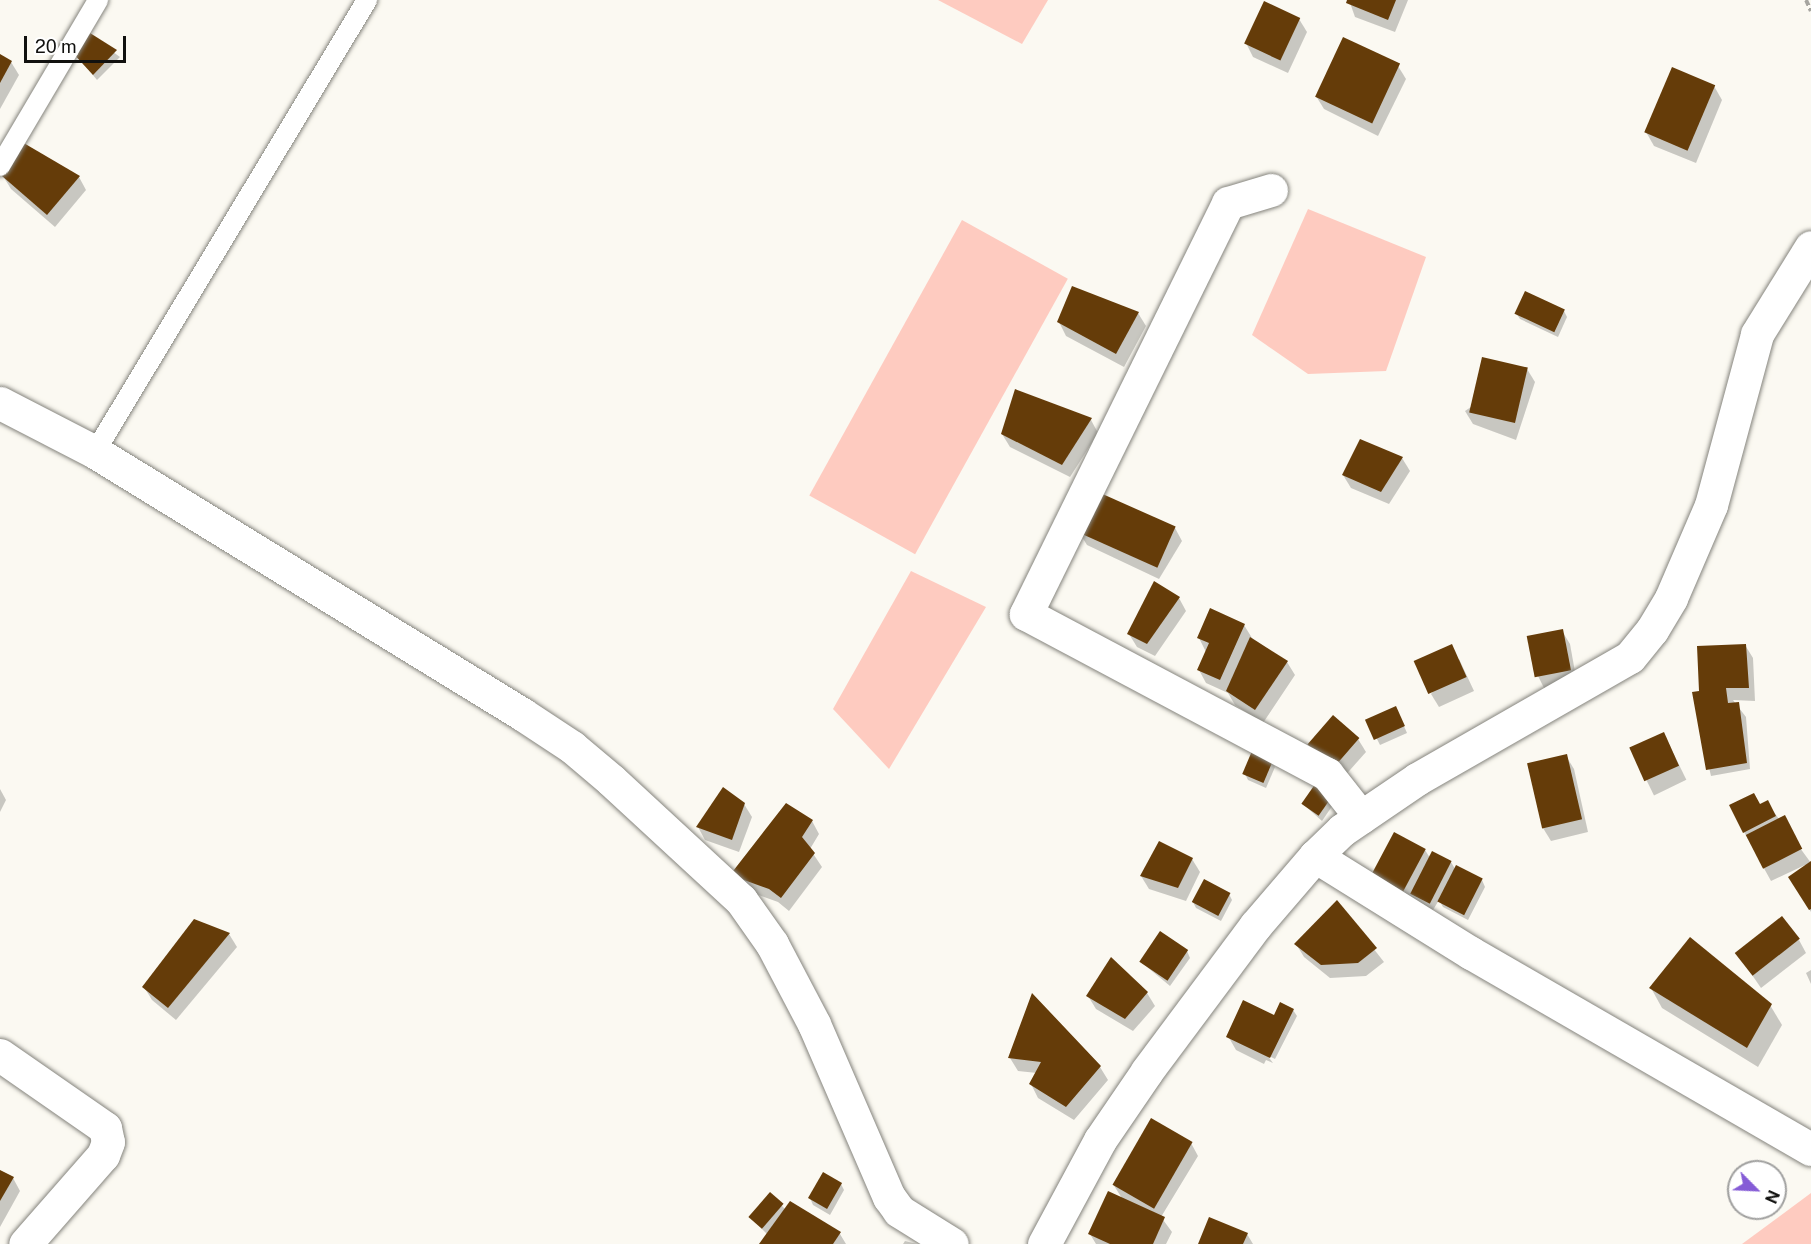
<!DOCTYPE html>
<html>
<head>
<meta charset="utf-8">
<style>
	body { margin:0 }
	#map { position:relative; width:1811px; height:1244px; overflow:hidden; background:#fbf9f2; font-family:"Public Sans",sans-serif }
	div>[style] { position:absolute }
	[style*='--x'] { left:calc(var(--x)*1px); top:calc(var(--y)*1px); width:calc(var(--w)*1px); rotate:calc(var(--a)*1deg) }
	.green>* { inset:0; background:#fecbc0; transform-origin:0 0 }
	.shadow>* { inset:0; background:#0003; transform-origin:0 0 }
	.building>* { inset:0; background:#653c09; transform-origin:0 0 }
	.path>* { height:4px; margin-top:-2px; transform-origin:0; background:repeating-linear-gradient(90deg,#a6a5a0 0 6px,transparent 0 9px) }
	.roads { filter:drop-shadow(0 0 2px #85847d) drop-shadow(0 0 2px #85847d) }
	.service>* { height:20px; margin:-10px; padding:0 10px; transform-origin:10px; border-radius:10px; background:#fff }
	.minor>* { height:33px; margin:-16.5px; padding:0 16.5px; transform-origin:16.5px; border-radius:16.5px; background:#fff }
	span { translate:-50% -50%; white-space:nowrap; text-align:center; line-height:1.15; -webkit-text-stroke:6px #fff; paint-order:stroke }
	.north { position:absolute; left:1727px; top:1160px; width:60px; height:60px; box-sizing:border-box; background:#fff; border:2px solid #a0a09f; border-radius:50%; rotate:114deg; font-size:16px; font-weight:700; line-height:24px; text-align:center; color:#11110f }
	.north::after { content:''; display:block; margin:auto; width:21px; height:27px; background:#855cd6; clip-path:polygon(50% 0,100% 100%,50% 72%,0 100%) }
	.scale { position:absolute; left:24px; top:36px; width:102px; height:27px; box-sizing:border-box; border:3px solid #11110f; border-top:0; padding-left:8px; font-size:18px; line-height:21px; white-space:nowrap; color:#11110f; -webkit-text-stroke:4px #fff; paint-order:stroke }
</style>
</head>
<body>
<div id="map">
	<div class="green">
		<i style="clip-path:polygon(938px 0,1048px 0,1022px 44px)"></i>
		<i style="clip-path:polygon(1308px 209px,1426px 257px,1386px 371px,1308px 374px,1252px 335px)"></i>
		<i style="left:962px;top:220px;width:121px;height:315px;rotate:29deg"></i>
		<i style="clip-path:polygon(911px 571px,986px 607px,889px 769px,833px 709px)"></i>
		<i style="clip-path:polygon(1811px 1193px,1811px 1244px,1742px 1244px)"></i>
	</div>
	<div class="shadow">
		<i style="clip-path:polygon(1349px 0,1408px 0,1395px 32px,1355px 17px)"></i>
		<i style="clip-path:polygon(1299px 19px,1307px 32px,1288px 73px,1253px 57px,1246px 43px)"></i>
		<i style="clip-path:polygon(83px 30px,120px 57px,97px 80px,73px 51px)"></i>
		<i style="clip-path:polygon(0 56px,11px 62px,19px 75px,0 109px)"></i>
		<i style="clip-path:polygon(1398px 66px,1406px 79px,1378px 136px,1324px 109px,1316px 96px)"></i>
		<i style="clip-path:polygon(1714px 86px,1722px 100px,1696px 163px,1654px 146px,1646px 132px)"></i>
		<i style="clip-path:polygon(3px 176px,79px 177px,86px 190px,55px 227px,11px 189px)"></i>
		<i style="clip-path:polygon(1564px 311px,1567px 317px,1558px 337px,1520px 319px,1516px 313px)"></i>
		<i style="clip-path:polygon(1138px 313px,1146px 326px,1124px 367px,1066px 336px,1059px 322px)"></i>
		<i style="clip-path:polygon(1527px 369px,1535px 382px,1516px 440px,1473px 424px,1465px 411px)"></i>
		<i style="clip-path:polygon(1091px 420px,1098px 433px,1070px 477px,1010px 447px,1002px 434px)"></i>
		<i style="clip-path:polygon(1402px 458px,1410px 471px,1389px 504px,1351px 488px,1343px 475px)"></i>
		<i style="clip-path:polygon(1175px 528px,1182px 541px,1159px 579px,1087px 545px,1079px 532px)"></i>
		<i style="clip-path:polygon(1179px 598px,1186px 611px,1155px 656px,1137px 647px,1129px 634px)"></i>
		<i style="clip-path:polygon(1244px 625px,1252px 638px,1287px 662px,1295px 675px,1263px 723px,1235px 705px,1228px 693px,1206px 683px,1199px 670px,1206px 652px,1199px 638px)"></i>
		<i style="clip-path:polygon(1562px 631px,1570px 644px,1577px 683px,1545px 690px,1538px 676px)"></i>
		<i style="clip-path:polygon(1745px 645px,1753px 658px,1755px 701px,1733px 700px,1746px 717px,1750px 769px,1711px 776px,1703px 742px,1701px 692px)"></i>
		<i style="clip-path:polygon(1459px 659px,1474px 691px,1439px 707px,1431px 694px)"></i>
		<i style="clip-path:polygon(1399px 715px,1407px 733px,1380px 745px,1368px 721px)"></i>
		<i style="left:1664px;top:734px;width:51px;height:36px;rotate:64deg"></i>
		<i style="clip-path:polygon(1358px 739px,1366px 752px,1342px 779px,1317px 757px)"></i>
		<i style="clip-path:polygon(1566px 756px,1574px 769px,1588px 832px,1551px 841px,1543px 828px)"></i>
		<i style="clip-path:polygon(1271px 761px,1275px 767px,1266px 788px,1248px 780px,1245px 774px)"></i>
		<i style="clip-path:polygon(0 789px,6px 800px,0 812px)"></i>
		<i style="clip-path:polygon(1337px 799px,1322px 821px,1303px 804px)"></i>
		<i style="clip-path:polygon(744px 804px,752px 817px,739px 852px,705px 840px,698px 827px)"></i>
		<i style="clip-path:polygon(1759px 806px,1771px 808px,1811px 863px,1811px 912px,1797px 890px,1805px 865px,1771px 881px,1744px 832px)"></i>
		<i style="clip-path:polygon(812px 821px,819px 834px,810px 849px,822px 867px,789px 911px,778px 902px,739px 888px,732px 875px)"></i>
		<i style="clip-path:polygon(1425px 850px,1430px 858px,1433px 853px,1451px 862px,1455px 869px,1482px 880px,1485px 887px,1468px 920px,1443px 907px,1439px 900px,1433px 910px,1381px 888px)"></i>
		<i style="clip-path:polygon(1192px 859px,1200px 872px,1186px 901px,1149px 889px,1141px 876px)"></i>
		<i style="clip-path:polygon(1229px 894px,1232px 900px,1221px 921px,1196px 908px,1193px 902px)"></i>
		<i style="clip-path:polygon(1337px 902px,1384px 962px,1366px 976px,1330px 978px,1304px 957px,1296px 944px)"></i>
		<i style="clip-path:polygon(195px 920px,229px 934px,237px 947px,176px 1020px,152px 1000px,144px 987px)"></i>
		<i style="clip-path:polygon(1799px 940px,1806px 953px,1761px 988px,1737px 953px)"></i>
		<i style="clip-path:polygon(1187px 951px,1190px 958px,1170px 986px,1141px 962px)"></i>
		<i style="clip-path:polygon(1811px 970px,1811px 984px,1806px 973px)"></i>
		<i style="clip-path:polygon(1651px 988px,1770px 1005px,1782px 1025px,1758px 1067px,1662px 1008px)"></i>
		<i style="clip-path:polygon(1147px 993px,1155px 1006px,1133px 1031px,1096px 1009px,1088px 996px)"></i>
		<i style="clip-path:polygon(1293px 1010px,1297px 1016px,1275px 1059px,1267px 1055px,1273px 1063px,1266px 1060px,1264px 1064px,1236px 1050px,1228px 1036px)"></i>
		<i style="clip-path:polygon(1010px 1058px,1100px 1067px,1108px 1080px,1074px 1120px,1038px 1098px,1031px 1084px,1037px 1073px,1018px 1071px)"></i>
		<i style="clip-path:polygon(1191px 1143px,1198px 1156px,1161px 1217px,1172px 1232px,1166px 1244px,1096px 1244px,1090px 1234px,1123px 1200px,1113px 1184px)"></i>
		<i style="clip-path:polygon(0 1172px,13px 1178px,20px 1191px,0 1227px)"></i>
		<i style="clip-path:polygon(841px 1184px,844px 1190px,830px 1215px,813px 1205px,810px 1198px)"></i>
		<i style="clip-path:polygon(770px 1194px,786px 1210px,790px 1203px,840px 1234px,846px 1244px,761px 1244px,768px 1235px,750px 1217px)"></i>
		<i style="clip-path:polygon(1247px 1234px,1253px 1244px,1199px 1244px)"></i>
		<i style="clip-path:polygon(905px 1241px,917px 1244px,903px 1244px)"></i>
	</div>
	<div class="building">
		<i style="clip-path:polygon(1347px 0,1396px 0,1388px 20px,1346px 3px)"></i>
		<i style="left:1264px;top:1px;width:40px;height:47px;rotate:25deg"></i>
		<i style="clip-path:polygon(82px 28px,117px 50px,93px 75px,71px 51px)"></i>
		<i style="left:1343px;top:37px;width:63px;height:66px;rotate:25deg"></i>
		<i style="clip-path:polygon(0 54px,12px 61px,0 83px)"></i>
		<i style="left:1672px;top:67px;width:47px;height:71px;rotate:23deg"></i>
		<i style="clip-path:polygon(22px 142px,80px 176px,47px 215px,2px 176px)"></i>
		<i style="clip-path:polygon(1072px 286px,1139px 312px,1116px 354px,1057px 322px)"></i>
		<i style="left:1525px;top:291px;width:44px;height:25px;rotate:25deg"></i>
		<i style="left:1482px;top:357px;width:47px;height:57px;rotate:13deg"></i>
		<i style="clip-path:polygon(1015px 389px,1092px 418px,1062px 465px,1001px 434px)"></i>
		<i style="clip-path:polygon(1360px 439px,1403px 457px,1381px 492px,1342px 475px)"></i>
		<i style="left:1098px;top:492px;width:85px;height:45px;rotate:24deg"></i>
		<i style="clip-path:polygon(1154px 581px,1180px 597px,1147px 644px,1127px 634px)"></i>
		<i style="clip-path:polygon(1210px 608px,1245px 624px,1220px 680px,1197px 670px,1209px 643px,1197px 638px)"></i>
		<i style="left:1563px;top:629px;width:42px;height:37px;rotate:79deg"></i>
		<i style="clip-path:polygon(1250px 637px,1288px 661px,1255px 710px,1226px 691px)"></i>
		<i style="left:1452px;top:644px;width:36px;height:42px;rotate:66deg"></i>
		<i style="clip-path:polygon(1746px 644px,1749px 688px,1726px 688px,1728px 703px,1739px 702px,1747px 763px,1706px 770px,1692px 692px,1699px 691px,1697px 646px)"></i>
		<i style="left:1396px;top:706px;width:22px;height:34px;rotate:66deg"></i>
		<i style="left:1333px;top:715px;width:35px;height:39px;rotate:41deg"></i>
		<i style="left:1664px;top:732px;width:37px;height:38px;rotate:66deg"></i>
		<i style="left:1252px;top:751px;width:23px;height:25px;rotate:23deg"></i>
		<i style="left:1567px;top:754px;width:67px;height:41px;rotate:77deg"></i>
		<i style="left:1318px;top:780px;width:21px;height:29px;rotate:35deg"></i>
		<i style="clip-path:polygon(723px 787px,745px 803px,732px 840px,696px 827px)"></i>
		<i style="clip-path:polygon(1754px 793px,1760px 804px,1768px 800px,1776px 816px,1743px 833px,1729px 805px)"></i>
		<i style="clip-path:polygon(786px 803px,813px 820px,802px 837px,815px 853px,781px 898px,769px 889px,730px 875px)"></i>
		<i style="left:1785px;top:815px;width:38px;height:44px;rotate:63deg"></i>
		<i style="left:1394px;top:832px;width:36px;height:48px;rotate:28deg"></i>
		<i style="clip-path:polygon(1159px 841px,1193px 858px,1178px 888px,1140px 876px)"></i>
		<i style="left:1432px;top:851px;width:22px;height:48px;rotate:27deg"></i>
		<i style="clip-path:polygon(1811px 861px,1811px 909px,1809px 910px,1788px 877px)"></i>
		<i style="left:1456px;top:865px;width:30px;height:41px;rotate:27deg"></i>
		<i style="left:1204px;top:879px;width:30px;height:26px;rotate:28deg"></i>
		<i style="clip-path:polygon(1337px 900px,1377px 948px,1358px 963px,1321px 965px,1294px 944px)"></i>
		<i style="left:1782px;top:916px;width:29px;height:60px;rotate:52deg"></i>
		<i style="clip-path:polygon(194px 919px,230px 933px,168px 1008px,142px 987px)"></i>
		<i style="left:1160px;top:931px;width:34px;height:37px;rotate:34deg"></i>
		<i style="clip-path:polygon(1690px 937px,1772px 1004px,1747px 1048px,1649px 988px)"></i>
		<i style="clip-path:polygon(1111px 957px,1148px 992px,1125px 1019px,1086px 996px)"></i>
		<i style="clip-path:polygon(1032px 993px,1101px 1066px,1066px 1107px,1029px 1084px,1041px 1062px,1008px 1058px)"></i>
		<i style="clip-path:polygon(1243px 1000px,1274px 1015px,1280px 1002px,1294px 1009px,1270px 1058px,1226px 1037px)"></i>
		<i style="left:1151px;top:1118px;width:48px;height:77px;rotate:30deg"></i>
		<i style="clip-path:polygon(0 1170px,14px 1177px,0 1201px)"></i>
		<i style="left:823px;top:1172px;width:22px;height:30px;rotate:30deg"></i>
		<i style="clip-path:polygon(1108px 1191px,1165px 1217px,1153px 1244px,1110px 1244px,1088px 1234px)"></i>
		<i style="left:770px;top:1192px;width:18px;height:33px;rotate:41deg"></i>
		<i style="clip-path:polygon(790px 1201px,841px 1232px,833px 1244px,759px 1244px)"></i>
		<i style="clip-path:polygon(1209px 1217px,1248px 1233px,1243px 1244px,1198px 1244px)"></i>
	</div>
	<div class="path">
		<i style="--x:1806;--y:0;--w:12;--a:66"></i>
	</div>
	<div class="roads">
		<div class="service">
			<i style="--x:0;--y:166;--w:193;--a:-59.4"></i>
			<i style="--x:95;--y:452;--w:528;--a:-58.96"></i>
		</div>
		<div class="minor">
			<i style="--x:1271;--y:190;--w:45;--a:163.2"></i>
			<i style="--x:1228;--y:203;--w:458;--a:116.2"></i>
			<i style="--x:1026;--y:614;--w:341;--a:28"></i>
			<i style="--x:1327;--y:774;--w:55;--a:51.7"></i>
			<i style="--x:0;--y:403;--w:107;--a:27.3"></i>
			<i style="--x:95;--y:452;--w:501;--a:31.53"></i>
			<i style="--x:522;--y:714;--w:60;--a:33.4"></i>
			<i style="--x:572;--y:747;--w:51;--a:40.2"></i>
			<i style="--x:611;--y:780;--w:177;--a:42.7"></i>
			<i style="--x:741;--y:900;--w:54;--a:54.8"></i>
			<i style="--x:772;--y:944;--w:90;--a:62.3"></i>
			<i style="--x:814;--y:1024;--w:189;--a:66.6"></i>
			<i style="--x:889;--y:1197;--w:17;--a:54"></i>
			<i style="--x:899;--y:1211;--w:62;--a:31.9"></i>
			<i style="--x:1315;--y:856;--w:184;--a:31.9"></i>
			<i style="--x:1471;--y:953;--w:392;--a:30"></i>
			<i style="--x:0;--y:1055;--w:128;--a:34.8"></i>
			<i style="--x:105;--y:1128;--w:14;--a:78"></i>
			<i style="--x:108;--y:1142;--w:14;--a:111"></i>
			<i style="--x:103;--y:1155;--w:118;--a:131.2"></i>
			<i style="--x:1044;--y:1244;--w:118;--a:-61.7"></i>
			<i style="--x:1100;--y:1140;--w:83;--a:-55.7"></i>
			<i style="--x:1147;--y:1071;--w:181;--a:-53.3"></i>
			<i style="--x:1255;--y:926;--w:92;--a:-49.4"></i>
			<i style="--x:1315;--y:856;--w:37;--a:-44"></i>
			<i style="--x:1342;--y:830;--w:91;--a:-34.2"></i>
			<i style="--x:1417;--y:779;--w:245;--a:-29.8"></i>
			<i style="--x:1630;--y:657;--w:35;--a:-51"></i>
			<i style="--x:1652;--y:630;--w:37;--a:-59"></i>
			<i style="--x:1671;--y:598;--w:101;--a:-66.7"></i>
			<i style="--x:1711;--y:505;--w:177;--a:-74.9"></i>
			<i style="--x:1757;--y:334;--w:102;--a:-58.2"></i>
		</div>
	</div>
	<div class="north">N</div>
	<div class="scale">20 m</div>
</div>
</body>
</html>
